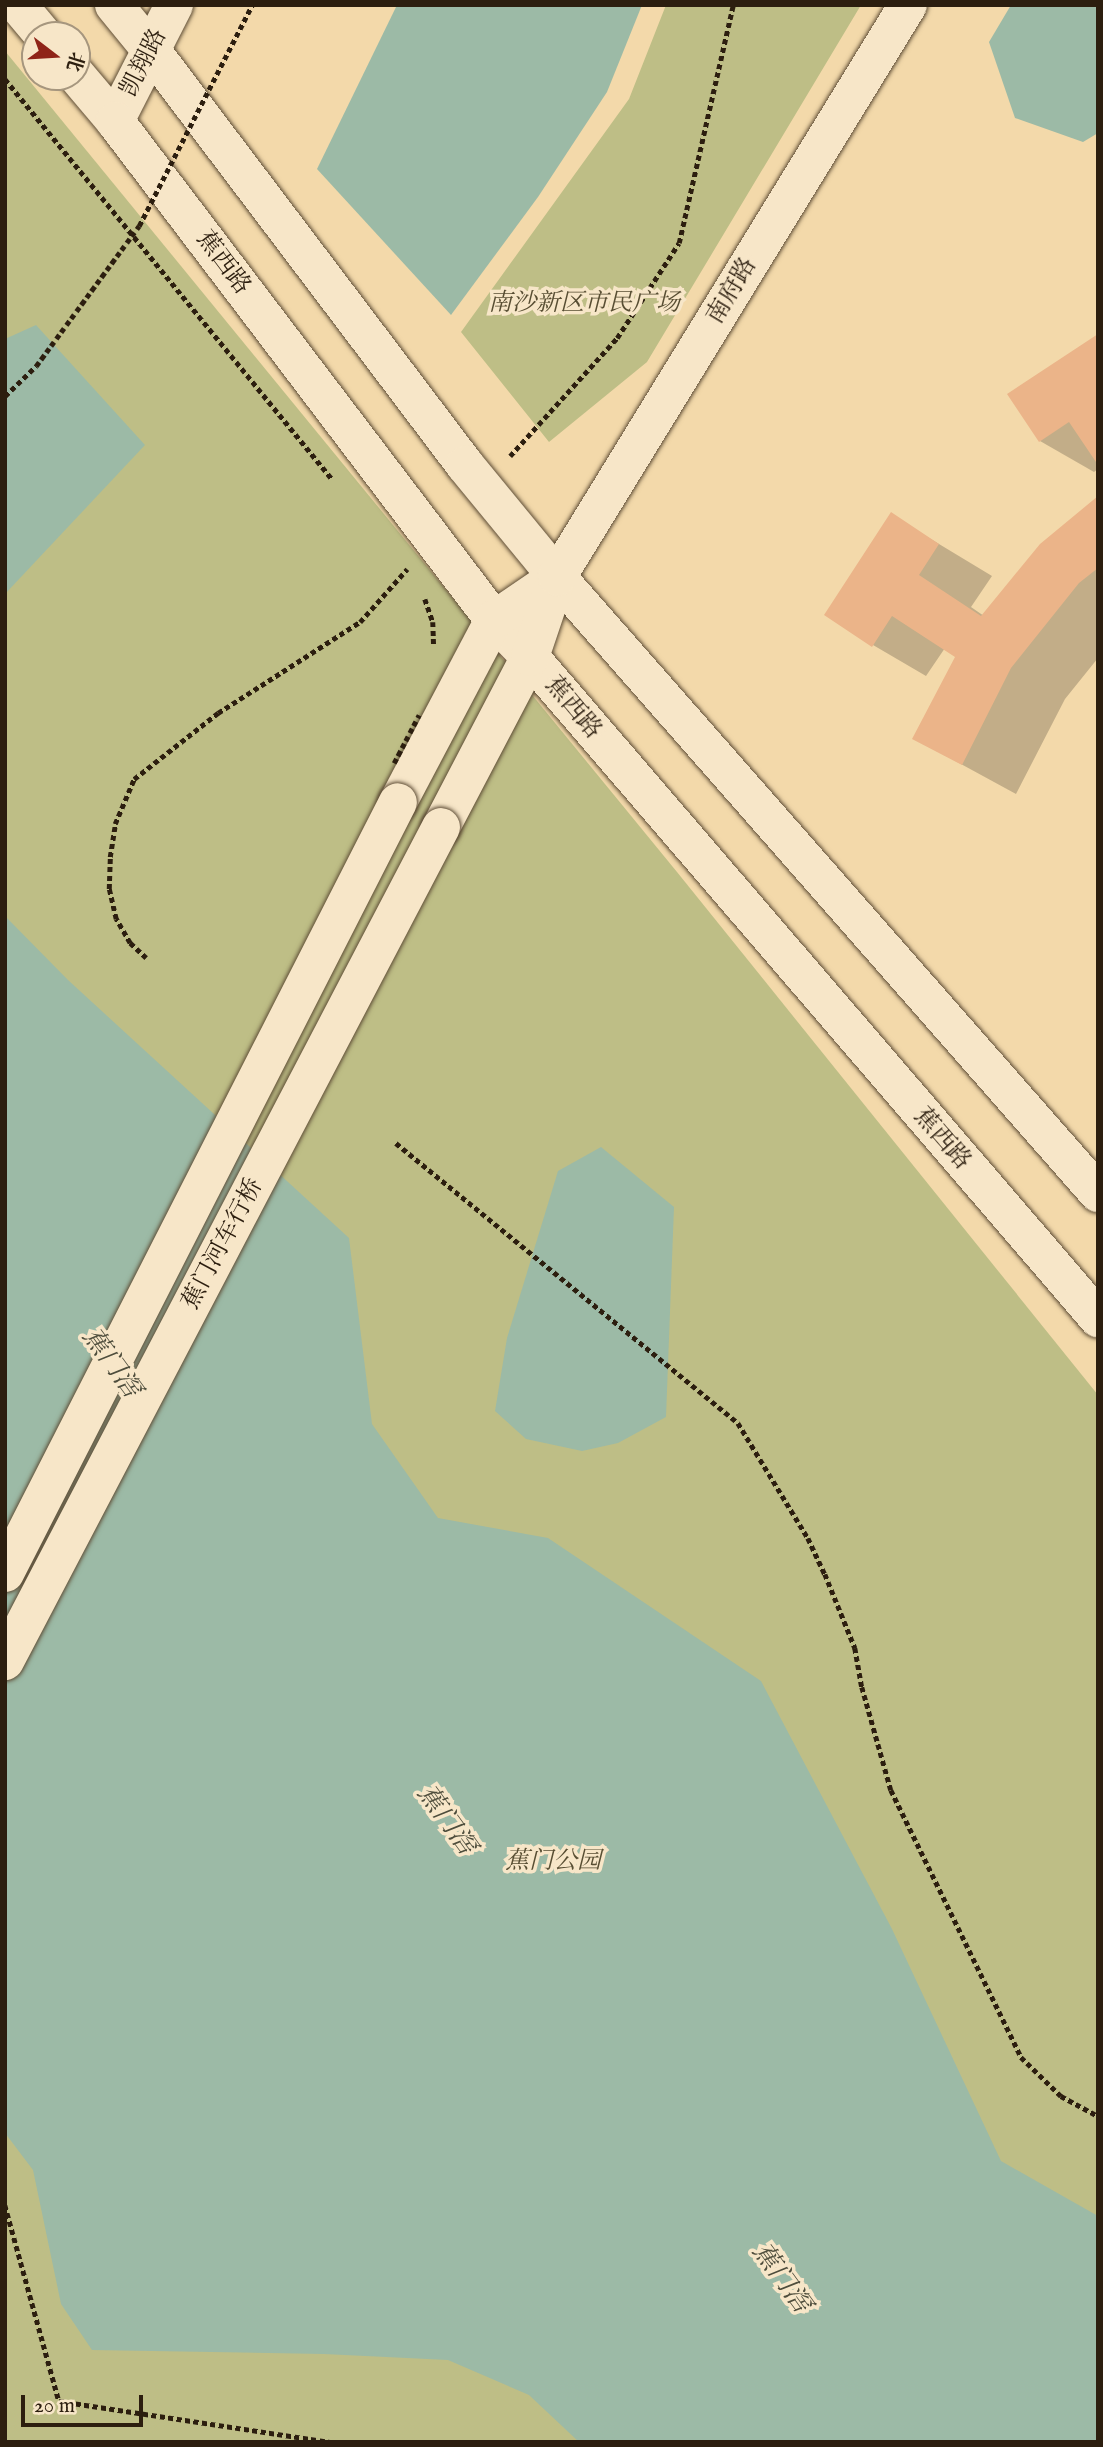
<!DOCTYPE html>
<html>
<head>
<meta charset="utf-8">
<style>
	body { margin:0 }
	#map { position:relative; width:1103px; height:2447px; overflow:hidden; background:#f3d9aa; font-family:"IM FELL English","Noto Serif SC",serif }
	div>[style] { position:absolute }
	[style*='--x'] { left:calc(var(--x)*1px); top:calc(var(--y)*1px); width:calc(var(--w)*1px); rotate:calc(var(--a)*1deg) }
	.green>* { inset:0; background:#bebe86 }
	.water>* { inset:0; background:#9cbaa6 }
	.shadow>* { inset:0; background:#0003 }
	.building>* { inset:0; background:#ebb489 }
	.path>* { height:4.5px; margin-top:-2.25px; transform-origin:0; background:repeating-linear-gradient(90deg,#2c1e0f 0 5px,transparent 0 8.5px) }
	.roads { filter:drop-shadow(0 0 2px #5e4d36) drop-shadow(0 0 2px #5e4d36) }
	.minor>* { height:38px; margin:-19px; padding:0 19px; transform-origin:19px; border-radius:19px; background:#f7e6c8 }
	.tertiary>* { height:38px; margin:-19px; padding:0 19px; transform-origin:19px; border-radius:19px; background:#f7e6c8 }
	.path-bridge>* { height:4.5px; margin-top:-2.25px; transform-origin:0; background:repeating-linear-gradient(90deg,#2c1e0f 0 5px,transparent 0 8.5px) }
	.bridges { filter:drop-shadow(0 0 2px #5e4d36) drop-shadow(0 0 2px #5e4d36) }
	.tertiary-bridge>* { height:38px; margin:-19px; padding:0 19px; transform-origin:19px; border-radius:19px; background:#f7e6c8 }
	span { translate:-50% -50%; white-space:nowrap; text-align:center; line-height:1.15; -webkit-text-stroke:7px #f7e6c8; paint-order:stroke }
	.street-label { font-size:24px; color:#2c1e0f }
	.park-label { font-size:24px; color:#584e33; font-style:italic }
	.water-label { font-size:26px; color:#4e4d3c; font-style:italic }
	.frame { position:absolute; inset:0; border:7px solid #2c1e0f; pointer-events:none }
	.north { position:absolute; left:21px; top:21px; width:70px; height:70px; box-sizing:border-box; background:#f7e6c8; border:2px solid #a6967e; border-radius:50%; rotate:107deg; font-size:19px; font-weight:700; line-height:28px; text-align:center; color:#2c1e0f }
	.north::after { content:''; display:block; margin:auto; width:24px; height:32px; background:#8f2418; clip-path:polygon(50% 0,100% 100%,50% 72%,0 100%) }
	.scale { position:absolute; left:21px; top:2395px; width:122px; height:32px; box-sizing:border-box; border:4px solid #2c1e0f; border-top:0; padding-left:9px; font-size:21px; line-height:24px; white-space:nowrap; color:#2c1e0f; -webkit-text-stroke:5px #f7e6c8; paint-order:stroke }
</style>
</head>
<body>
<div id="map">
	<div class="green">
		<i style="clip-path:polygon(666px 5px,861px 5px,647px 362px,549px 442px,461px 332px,629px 99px)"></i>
		<i style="clip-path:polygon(5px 51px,677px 872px,1098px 1395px,1098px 2442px,5px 2442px)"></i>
	</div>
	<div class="water">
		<i style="clip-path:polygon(397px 5px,642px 5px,607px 92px,538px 197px,451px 315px,317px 169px)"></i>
		<i style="clip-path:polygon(1011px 5px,1098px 5px,1098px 133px,1083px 142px,1015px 118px,989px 42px)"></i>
		<i style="clip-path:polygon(36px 325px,145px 445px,5px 594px,5px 339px)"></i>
		<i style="clip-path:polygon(5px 916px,68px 980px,349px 1238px,372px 1424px,438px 1518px,548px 1538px,761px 1681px,892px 1929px,1001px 2161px,1098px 2216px,1098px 2442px,579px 2442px,529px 2395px,448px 2360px,324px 2354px,92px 2350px,61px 2304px,33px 2170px,5px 2133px)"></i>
		<i style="clip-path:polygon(601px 1147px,674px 1207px,666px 1417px,618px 1443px,582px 1451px,526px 1439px,495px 1411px,507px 1338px,558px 1171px)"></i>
	</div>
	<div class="shadow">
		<i style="clip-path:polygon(1098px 336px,1098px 469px,1094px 472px,1040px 441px)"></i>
		<i style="clip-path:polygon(1098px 499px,1098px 658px,1065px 699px,1016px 794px,915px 739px,957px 656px,945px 648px,926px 676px,873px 645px,891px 515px,992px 576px,971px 607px,984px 616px)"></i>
	</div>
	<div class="building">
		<i style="clip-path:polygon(1098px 334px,1098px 465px,1069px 422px,1039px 442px,1007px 394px)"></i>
		<i style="clip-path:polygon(1098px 496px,1098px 568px,1079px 583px,1011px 668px,962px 765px,912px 739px,955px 657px,892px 616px,872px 647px,824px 615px,891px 512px,939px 544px,919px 575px,981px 616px,1040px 544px)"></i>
	</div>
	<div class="path">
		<i style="--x:5;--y:79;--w:517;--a:50.73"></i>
		<i style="--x:510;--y:456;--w:159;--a:-47.8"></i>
		<i style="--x:617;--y:338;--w:113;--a:-56.9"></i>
		<i style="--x:679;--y:243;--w:244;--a:-77.2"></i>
		<i style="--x:425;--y:599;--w:24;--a:71"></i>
		<i style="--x:433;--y:622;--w:23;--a:88"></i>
		<i style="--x:146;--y:958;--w:22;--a:-137"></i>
		<i style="--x:130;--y:943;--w:28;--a:-120"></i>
		<i style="--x:116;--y:919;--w:31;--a:-103"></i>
		<i style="--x:109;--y:889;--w:32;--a:-88"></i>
		<i style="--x:110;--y:857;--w:33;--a:-81"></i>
		<i style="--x:115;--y:824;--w:49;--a:-67.1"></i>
		<i style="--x:134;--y:779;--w:107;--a:-38.2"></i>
		<i style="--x:218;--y:713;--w:169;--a:-32.7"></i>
		<i style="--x:360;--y:622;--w:71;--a:-48.4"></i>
		<i style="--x:396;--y:1143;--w:442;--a:39.3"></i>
		<i style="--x:738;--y:1423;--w:135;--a:58.7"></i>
		<i style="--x:808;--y:1538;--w:40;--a:65"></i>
		<i style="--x:825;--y:1574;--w:80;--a:67.9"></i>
		<i style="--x:855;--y:1648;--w:40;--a:80"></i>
		<i style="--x:862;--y:1687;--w:107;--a:74.3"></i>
		<i style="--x:891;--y:1790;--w:297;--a:64"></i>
		<i style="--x:1021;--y:2057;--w:56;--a:44.3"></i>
		<i style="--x:1061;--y:2096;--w:42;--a:28.4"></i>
		<i style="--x:5;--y:2205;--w:203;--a:74.6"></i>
		<i style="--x:59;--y:2401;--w:274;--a:8.6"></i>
	</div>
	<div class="roads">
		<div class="minor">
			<i style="--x:115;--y:121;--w:130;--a:-63"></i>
		</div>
		<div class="tertiary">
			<i style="--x:18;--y:5;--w:39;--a:50"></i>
			<i style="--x:114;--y:5;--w:58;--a:50.6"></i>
			<i style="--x:151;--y:50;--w:520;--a:52.89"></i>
			<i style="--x:465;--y:465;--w:145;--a:50.6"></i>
			<i style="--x:557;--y:577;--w:820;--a:48.71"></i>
			<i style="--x:77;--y:76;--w:59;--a:49.8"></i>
			<i style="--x:115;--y:121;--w:627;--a:52.78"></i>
			<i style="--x:494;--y:620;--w:52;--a:45.8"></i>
			<i style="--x:530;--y:657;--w:872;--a:49.33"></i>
			<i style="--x:398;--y:802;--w:206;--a:-62.2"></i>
			<i style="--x:494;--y:620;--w:76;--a:-34.3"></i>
			<i style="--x:441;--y:827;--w:192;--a:-62.4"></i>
			<i style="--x:530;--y:657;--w:84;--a:-71.4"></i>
			<i style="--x:557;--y:577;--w:671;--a:-58.47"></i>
		</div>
	</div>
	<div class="path-bridge">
		<i style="--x:5;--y:396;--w:43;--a:-44.1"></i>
		<i style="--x:36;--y:366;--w:174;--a:-53.7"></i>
		<i style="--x:139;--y:226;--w:248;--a:-62.9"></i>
		<i style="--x:394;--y:763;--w:54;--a:-62.5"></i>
	</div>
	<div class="bridges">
		<div class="tertiary-bridge">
			<i style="--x:5;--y:1573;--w:865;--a:-62.99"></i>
			<i style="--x:5;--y:1661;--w:941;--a:-62.4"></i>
		</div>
	</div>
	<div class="street-label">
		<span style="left:144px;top:63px;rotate:-63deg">凯翔路</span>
		<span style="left:223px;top:263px;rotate:53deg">蕉西路</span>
		<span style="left:732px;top:291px;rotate:-59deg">南府路</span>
		<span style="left:573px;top:708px;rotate:50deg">蕉西路</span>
		<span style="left:942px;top:1139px;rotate:49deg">蕉西路</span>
		<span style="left:223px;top:1244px;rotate:-62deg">蕉门河车行桥</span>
	</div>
	<div class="park-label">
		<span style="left:584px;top:304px">南沙新区市民广场</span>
		<span style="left:553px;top:1862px">蕉门公园</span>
	</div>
	<div class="water-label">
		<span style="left:111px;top:1363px;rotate:54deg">蕉门滘</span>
		<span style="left:446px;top:1820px;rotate:54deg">蕉门滘</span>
		<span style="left:781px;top:2278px;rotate:54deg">蕉门滘</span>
	</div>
	<div class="frame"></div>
	<div class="north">北</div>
	<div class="scale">20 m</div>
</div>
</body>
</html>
